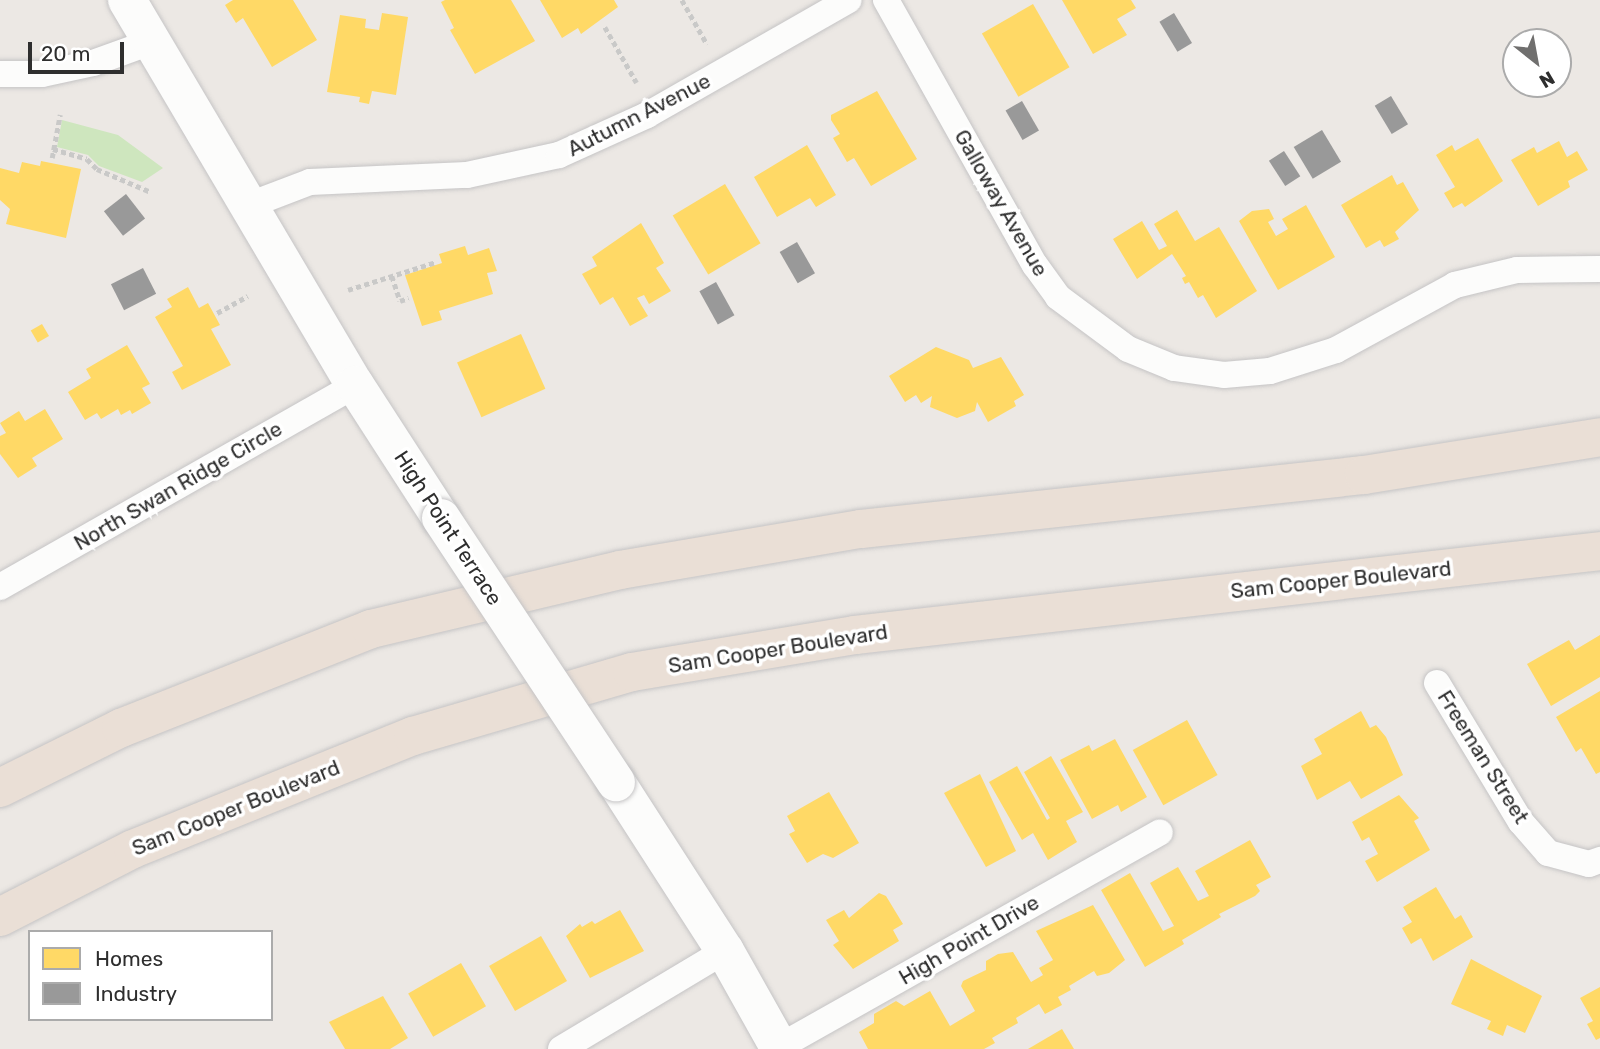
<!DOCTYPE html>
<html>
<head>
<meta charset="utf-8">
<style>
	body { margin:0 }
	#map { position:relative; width:1600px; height:1049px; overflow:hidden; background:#ece8e4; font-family:Rubik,sans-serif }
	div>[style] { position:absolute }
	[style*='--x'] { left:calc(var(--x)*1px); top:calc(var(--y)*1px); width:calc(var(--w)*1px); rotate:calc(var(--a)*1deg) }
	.green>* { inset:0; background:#cee6be }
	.homes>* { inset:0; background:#ffd966; transform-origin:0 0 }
	.industry>* { inset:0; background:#999; transform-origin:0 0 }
	.path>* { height:4.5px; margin-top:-2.25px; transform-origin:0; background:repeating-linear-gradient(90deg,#c9c9c8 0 5px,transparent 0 8.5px) }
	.roads { filter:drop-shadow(0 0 2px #c5c4c5) drop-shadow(0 0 2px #c5c4c5) }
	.street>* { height:26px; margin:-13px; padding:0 13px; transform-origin:13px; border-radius:13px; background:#fcfcfb }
	.secondary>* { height:38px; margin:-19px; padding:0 19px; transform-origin:19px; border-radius:19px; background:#fcfcfb }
	.highway>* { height:38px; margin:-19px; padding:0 19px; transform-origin:19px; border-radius:19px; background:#eadfd6 }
	.bridges { filter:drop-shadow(0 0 2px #c5c4c5) drop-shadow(0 0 2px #c5c4c5) }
	.secondary-bridge>* { height:38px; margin:-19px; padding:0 19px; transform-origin:19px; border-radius:19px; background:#fcfcfb }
	span { translate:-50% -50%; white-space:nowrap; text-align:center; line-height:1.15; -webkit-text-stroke:7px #fff; paint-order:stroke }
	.street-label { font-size:21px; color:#2e2e2e }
	.legend { position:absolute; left:28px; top:930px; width:245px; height:91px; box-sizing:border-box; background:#fff; border:2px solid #ababab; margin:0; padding:9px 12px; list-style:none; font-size:21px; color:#2e2e2e }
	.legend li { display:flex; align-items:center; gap:14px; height:35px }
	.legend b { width:35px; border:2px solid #ababab }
	.north { position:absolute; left:1502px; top:28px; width:70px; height:70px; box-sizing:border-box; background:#fff; border:2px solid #ababab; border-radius:50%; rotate:149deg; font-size:19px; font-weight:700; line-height:28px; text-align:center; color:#2e2e2e }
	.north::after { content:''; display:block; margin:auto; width:24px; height:32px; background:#706f6e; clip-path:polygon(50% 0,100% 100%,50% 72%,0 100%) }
	.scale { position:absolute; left:28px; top:42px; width:96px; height:32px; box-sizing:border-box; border:4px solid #2e2e2e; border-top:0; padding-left:9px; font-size:21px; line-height:24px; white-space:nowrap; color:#2e2e2e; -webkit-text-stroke:5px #fff; paint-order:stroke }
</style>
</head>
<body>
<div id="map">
	<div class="green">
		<i style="clip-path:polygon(62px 120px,118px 135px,163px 168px,142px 182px,99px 166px,88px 155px,57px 147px)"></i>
	</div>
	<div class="homes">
		<i style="clip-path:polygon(233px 0,293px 0,317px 40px,272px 67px,243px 18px,236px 23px,225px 5px)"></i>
		<i style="clip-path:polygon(445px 0,511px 0,535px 41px,475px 74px,450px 30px,454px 28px,441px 2px)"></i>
		<i style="clip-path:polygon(540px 0,614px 0,618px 7px,581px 34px,578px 28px,562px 38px)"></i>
		<i style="clip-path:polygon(1062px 0,1131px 0,1136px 8px,1117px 19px,1127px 35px,1093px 54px)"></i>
		<i style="left:1033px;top:4px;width:73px;height:59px;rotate:60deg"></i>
		<i style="clip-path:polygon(382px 13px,408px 17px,396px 95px,372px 91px,369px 104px,359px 102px,360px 97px,327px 92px,340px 15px,366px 19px,365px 28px,379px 30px)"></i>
		<i style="clip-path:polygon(877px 91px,917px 159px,871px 186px,854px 158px,847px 162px,833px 138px,840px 134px,831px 120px,831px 115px)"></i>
		<i style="clip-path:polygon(1478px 138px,1503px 181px,1465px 207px,1462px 203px,1453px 208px,1444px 193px,1455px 187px,1436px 155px,1452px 145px,1455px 151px)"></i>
		<i style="clip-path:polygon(1559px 141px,1567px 157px,1577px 151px,1588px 170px,1568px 181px,1570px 187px,1538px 206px,1511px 160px,1534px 147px,1537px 153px)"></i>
		<i style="clip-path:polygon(807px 145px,836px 195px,816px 207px,810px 198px,777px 217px,754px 177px)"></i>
		<i style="clip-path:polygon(41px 161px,81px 169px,66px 238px,6px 224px,10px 209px,0 200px,0 168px,19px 173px,22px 162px,40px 166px)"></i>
		<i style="clip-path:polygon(1392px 175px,1397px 185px,1403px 182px,1419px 210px,1395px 232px,1399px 239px,1384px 247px,1380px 240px,1366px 248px,1341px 205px)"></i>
		<i style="left:725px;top:184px;width:69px;height:61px;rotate:59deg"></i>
		<i style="clip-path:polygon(1306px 205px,1335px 257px,1278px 290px,1239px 221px,1252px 211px,1269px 209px,1274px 219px,1268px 222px,1276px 236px,1288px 229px,1282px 219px)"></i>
		<i style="clip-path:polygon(1177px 210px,1195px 241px,1219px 227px,1257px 291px,1216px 318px,1203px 295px,1198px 298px,1189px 282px,1185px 284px,1182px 278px,1186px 276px,1172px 254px,1137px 279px,1113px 239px,1142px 221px,1159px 250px,1167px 246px,1154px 224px)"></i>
		<i style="clip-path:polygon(641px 223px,664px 263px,656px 268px,671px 291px,649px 304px,644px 295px,637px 298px,648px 316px,630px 326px,613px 297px,600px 305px,582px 274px,597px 266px,592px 257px)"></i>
		<i style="clip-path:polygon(465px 246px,468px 255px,489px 248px,497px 271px,487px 273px,493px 294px,439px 311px,442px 320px,422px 326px,405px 275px,442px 263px,439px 254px)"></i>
		<i style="clip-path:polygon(188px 287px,199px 308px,208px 303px,220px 325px,211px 329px,231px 365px,182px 390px,172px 372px,183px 366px,155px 317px,172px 307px,167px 299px)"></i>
		<i style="left:42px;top:324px;width:14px;height:13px;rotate:60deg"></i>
		<i style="left:521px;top:334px;width:60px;height:70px;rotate:66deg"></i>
		<i style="clip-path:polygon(127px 345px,150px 384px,142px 388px,151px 403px,132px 414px,130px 410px,121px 415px,118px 409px,101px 419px,97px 413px,85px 420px,68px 392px,91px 378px,86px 369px)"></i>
		<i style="clip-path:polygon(936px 347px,969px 360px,973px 368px,1001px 357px,1024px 395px,1014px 401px,1016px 406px,988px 422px,977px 402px,975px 411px,957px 418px,930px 407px,932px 396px,921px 403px,916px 395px,905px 402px,889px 376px)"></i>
		<i style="clip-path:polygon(45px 409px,63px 439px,32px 458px,37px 466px,18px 478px,0 454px,0 436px,6px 433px,0 423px,19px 411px,25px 421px)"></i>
		<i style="clip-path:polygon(1600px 635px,1600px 677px,1551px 706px,1527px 664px,1569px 640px,1575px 650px)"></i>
		<i style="clip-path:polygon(1600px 691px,1600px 772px,1596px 774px,1581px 748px,1576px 752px,1556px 717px)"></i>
		<i style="clip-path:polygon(1361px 711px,1370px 728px,1376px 725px,1386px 737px,1403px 775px,1361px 799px,1350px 781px,1317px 800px,1301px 766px,1322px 754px,1314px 739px)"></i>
		<i style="left:1187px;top:720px;width:63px;height:62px;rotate:61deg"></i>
		<i style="clip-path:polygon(1115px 739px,1147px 797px,1121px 812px,1118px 805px,1092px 819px,1060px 760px,1089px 745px,1092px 751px)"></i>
		<i style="clip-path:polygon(1051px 756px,1083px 812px,1066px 821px,1077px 842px,1048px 860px,1033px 833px,1022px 840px,989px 782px,1017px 766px,1047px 820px,1050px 818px,1024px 772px)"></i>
		<i style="clip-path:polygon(980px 774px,1016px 851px,986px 867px,944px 793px)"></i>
		<i style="clip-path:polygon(829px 792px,859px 843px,833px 858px,823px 854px,807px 863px,789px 834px,795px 831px,787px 816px)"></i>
		<i style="clip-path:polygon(1399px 795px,1419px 818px,1414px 821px,1430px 850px,1377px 882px,1365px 861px,1378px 854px,1369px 837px,1362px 841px,1352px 822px)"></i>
		<i style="clip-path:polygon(1250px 840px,1271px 877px,1256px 885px,1260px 891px,1255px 896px,1219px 914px,1221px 917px,1182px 940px,1184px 944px,1145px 967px,1101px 890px,1130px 873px,1163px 931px,1174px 926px,1150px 883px,1178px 867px,1198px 901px,1209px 896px,1195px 871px)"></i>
		<i style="clip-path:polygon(1436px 887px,1455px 919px,1461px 915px,1473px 937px,1433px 961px,1421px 938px,1411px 944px,1402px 928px,1412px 922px,1403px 907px)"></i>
		<i style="clip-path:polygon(879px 893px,886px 896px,903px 924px,893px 930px,899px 941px,853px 969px,833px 945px,839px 941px,826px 920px,844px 910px,849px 918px)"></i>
		<i style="clip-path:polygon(1093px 905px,1125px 960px,1109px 973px,1097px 976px,1094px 971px,1069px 986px,1071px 990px,1058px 997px,1062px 1005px,1045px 1014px,1039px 1004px,1016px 1018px,1018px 1023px,992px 1038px,995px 1043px,984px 1049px,868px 1049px,859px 1032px,874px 1023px,874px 1014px,896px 1001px,904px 1006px,930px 991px,950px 1026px,975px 1011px,961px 986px,963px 981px,986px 970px,986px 961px,998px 954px,1013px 952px,1031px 982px,1043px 975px,1039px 968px,1053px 960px,1036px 931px)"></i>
		<i style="clip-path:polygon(620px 910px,644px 951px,590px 978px,566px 936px,580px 924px,582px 927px,592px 921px,595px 924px)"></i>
		<i style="left:541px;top:936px;width:52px;height:60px;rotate:60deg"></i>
		<i style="clip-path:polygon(1471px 959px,1542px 996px,1525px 1033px,1507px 1025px,1503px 1036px,1487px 1029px,1491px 1021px,1451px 1004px)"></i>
		<i style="left:461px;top:963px;width:50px;height:61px;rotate:60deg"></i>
		<i style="clip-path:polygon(1600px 987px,1600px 1038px,1596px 1040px,1587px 1024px,1593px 1021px,1580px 998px)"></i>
		<i style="clip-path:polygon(383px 996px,408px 1038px,390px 1049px,345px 1049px,329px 1022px)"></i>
		<i style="clip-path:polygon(1062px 1029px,1074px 1049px,1028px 1049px)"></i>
	</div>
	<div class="industry">
		<i style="left:1174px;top:13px;width:35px;height:17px;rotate:59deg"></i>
		<i style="left:1391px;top:96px;width:33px;height:19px;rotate:59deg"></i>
		<i style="left:1022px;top:101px;width:34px;height:19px;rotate:60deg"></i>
		<i style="left:1322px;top:130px;width:37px;height:33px;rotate:59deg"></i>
		<i style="left:1284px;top:151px;width:30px;height:18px;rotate:57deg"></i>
		<i style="left:126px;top:194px;width:31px;height:28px;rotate:52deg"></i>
		<i style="left:797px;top:242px;width:36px;height:20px;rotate:60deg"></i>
		<i style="left:143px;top:268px;width:29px;height:36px;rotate:63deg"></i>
		<i style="left:716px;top:282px;width:38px;height:19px;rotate:61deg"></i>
	</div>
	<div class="path">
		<i style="--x:682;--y:0;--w:51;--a:60.4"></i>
		<i style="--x:605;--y:27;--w:64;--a:60.3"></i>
		<i style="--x:53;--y:149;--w:35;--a:16"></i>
		<i style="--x:87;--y:159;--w:14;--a:45"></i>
		<i style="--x:97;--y:169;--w:59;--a:23.1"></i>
		<i style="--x:52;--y:158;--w:44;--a:-79.5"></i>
		<i style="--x:392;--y:276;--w:26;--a:72"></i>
		<i style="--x:400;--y:301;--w:9;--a:-18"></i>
		<i style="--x:348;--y:290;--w:92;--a:-17.7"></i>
		<i style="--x:217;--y:313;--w:35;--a:-29"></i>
	</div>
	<div class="roads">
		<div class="street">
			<i style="--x:886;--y:0;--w:304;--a:60.7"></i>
			<i style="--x:1035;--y:265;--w:39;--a:54"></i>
			<i style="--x:1058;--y:297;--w:87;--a:36.6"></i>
			<i style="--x:1128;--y:349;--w:50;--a:22.4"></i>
			<i style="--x:1174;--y:368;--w:50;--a:8"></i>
			<i style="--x:1224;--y:375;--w:46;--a:-5"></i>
			<i style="--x:1270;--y:371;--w:69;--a:-17.7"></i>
			<i style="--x:1336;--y:350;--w:136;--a:-28.6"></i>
			<i style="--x:1455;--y:285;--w:64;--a:-13.6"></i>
			<i style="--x:1517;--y:270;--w:83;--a:-0.7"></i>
			<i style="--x:0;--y:74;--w:42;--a:0"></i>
			<i style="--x:42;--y:74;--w:52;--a:-12.2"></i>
			<i style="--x:93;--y:63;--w:62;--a:-19.9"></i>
			<i style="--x:247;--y:206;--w:67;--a:-20.9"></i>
			<i style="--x:310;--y:182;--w:157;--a:-2.6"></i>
			<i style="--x:467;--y:175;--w:94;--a:-12.3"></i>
			<i style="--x:559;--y:155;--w:97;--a:-24.4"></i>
			<i style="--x:647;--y:115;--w:232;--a:-29.7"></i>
			<i style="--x:0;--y:587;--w:408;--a:-29.6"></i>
			<i style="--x:1437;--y:683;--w:162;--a:58.9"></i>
			<i style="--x:1521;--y:822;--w:41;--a:48.9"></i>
			<i style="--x:1548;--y:853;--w:42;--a:15"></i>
			<i style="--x:1589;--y:864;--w:12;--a:-20"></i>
			<i style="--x:779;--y:1047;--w:437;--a:-29.4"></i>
			<i style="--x:561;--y:1049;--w:191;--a:-30.9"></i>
		</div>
		<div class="secondary">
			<i style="--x:127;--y:0;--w:447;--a:59.4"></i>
			<i style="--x:355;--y:385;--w:158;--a:57.1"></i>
			<i style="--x:616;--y:782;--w:201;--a:57.2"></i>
			<i style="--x:725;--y:951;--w:112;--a:60.7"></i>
		</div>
		<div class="highway">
			<i style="--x:0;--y:788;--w:135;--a:-26.4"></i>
			<i style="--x:121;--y:728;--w:269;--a:-21.6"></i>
			<i style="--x:371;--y:629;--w:256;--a:-13.3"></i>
			<i style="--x:620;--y:570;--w:244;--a:-9.7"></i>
			<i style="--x:861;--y:529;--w:506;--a:-6.13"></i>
			<i style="--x:1364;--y:475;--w:239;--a:-9.1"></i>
			<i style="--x:0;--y:917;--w:149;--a:-27.1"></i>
			<i style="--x:133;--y:849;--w:302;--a:-22"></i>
			<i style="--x:413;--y:736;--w:228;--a:-16.3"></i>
			<i style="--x:632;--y:672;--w:226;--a:-9.4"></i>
			<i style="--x:855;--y:635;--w:750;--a:-6.43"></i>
		</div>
	</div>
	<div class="bridges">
		<div class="secondary-bridge">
			<i style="--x:441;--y:518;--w:317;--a:56.5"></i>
		</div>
	</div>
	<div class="street-label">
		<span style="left:639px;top:115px;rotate:-27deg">Autumn Avenue</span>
		<span style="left:1001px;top:203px;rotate:60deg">Galloway Avenue</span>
		<span style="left:178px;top:486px;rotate:-30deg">North Swan Ridge Circle</span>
		<span style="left:448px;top:528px;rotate:57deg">High Point Terrace</span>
		<span style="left:1341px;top:580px;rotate:-6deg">Sam Cooper Boulevard</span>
		<span style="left:778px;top:649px;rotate:-9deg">Sam Cooper Boulevard</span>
		<span style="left:1483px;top:757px;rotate:58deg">Freeman Street</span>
		<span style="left:236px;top:808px;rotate:-22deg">Sam Cooper Boulevard</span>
		<span style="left:969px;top:940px;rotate:-30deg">High Point Drive</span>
	</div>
	<ul class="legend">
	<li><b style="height:19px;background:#ffd966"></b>Homes</li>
	<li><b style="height:19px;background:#999"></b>Industry</li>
	</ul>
	<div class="north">N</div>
	<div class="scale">20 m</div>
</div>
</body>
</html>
